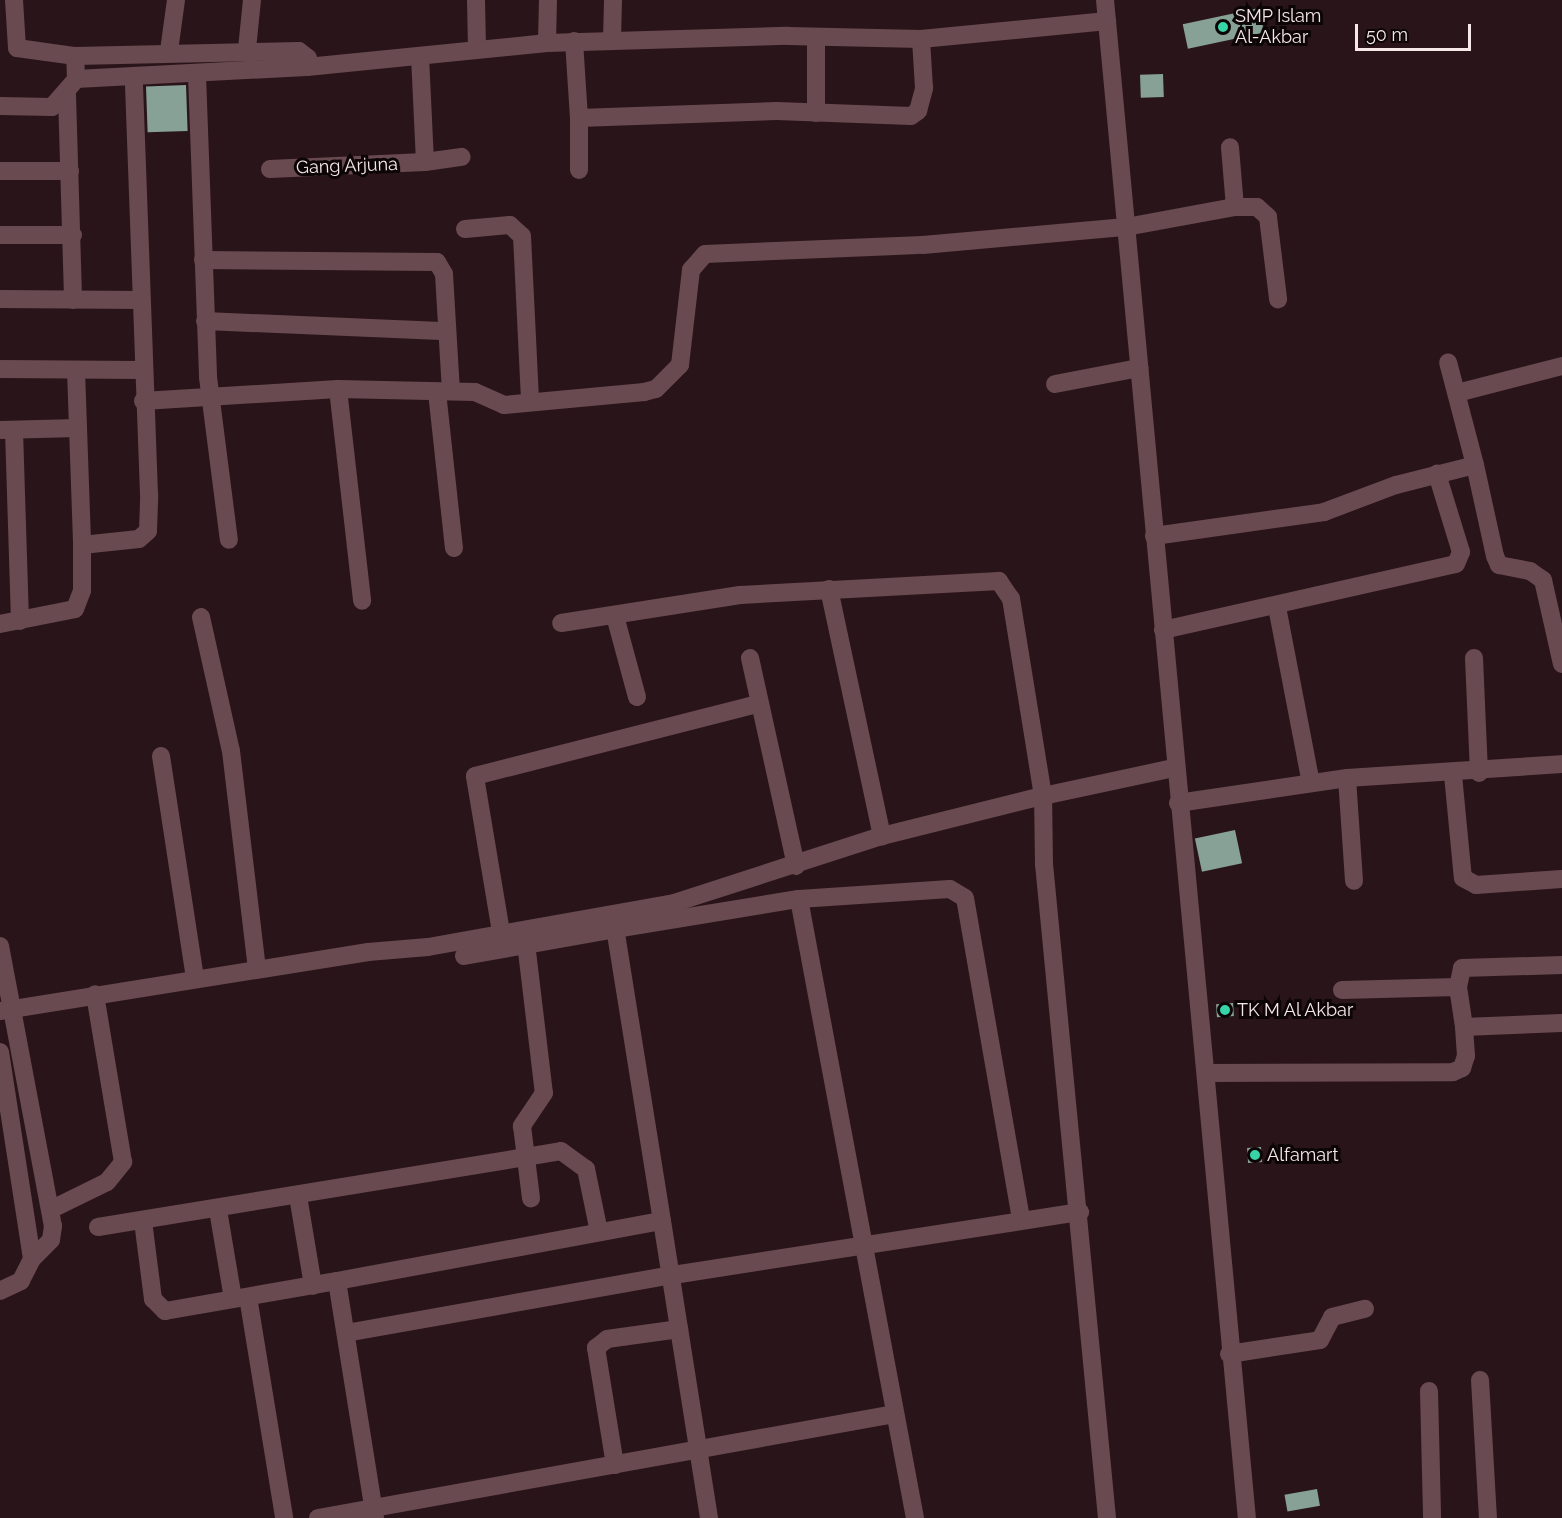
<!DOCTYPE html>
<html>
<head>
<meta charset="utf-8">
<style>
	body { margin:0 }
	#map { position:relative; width:1562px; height:1518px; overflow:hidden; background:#291519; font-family:Raleway,sans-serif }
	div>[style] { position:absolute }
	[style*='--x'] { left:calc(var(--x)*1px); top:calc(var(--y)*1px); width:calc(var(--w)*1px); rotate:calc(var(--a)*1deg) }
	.building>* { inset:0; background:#87a196; transform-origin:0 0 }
	.minor>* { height:18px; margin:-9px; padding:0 9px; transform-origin:9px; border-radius:9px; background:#694a50 }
	.dots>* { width:16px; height:16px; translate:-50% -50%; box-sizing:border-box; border:3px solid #0c0506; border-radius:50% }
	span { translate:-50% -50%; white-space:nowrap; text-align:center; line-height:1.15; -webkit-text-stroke:6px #0c0506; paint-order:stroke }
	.poi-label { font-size:18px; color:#f6e7e9 }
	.left { translate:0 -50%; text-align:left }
	.street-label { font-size:18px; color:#f6e7e9 }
	.scale { position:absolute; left:1355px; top:24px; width:116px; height:27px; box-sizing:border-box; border:3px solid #f6e7e9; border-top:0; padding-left:8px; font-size:18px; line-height:21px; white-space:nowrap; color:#f6e7e9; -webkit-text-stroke:4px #0c0506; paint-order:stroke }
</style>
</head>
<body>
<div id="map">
	<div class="building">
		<i style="left:1259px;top:8px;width:25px;height:78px;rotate:78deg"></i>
		<i style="left:1163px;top:74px;width:23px;height:23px;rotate:88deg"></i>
		<i style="left:186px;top:85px;width:46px;height:40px;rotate:88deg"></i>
		<i style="left:1235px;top:830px;width:34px;height:41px;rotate:78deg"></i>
		<i style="left:1233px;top:1003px;width:13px;height:17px;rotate:86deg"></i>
		<i style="left:1261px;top:1147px;width:15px;height:14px;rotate:86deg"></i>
		<i style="left:1317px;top:1489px;width:17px;height:33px;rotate:80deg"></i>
	</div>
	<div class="minor">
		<i style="--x:14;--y:0;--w:48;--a:86.4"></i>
		<i style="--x:17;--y:48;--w:59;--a:7.9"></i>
		<i style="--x:476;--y:0;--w:49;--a:88.8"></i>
		<i style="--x:1105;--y:0;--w:1525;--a:84.66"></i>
		<i style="--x:816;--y:38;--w:75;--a:90"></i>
		<i style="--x:574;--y:41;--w:77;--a:86.3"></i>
		<i style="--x:579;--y:118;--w:198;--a:-2"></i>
		<i style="--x:777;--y:111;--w:134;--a:2.1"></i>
		<i style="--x:911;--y:116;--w:9;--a:-36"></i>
		<i style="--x:918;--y:111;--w:24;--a:-75"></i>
		<i style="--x:924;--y:88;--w:49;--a:-93.5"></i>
		<i style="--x:612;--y:41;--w:41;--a:-88.6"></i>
		<i style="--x:547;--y:43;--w:43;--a:-88.7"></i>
		<i style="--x:247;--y:49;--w:49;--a:-84.2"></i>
		<i style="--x:169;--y:51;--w:51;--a:-82.2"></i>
		<i style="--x:420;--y:56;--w:106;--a:87.3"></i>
		<i style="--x:425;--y:162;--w:37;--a:-8"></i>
		<i style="--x:197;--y:75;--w:302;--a:87.9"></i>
		<i style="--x:208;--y:377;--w:164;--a:82.7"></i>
		<i style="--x:76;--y:79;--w:23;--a:-92"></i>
		<i style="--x:75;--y:56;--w:224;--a:-1.3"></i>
		<i style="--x:299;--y:51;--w:11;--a:38"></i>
		<i style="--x:308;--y:58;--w:9;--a:96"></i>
		<i style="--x:67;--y:95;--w:205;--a:88.3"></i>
		<i style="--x:0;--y:106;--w:52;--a:1.1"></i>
		<i style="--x:52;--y:107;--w:37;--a:-49"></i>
		<i style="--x:76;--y:79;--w:231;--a:-3"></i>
		<i style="--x:307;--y:67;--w:241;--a:-5.7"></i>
		<i style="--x:547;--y:43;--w:241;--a:-1.7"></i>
		<i style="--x:788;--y:36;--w:133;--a:1.3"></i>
		<i style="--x:921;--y:39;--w:187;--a:-5.5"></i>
		<i style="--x:270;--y:169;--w:155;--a:-2.6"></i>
		<i style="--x:579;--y:170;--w:52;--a:-90"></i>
		<i style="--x:0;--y:171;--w:70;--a:0"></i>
		<i style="--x:1235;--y:207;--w:22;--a:0"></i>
		<i style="--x:1257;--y:207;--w:15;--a:42"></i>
		<i style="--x:1268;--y:217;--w:83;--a:83"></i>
		<i style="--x:465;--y:229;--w:45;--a:-5.1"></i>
		<i style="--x:510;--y:225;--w:16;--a:43"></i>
		<i style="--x:522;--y:236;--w:165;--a:87.2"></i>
		<i style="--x:0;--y:235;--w:73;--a:0"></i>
		<i style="--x:203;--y:260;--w:234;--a:0.5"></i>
		<i style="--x:437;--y:262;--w:14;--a:60"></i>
		<i style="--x:444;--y:274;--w:117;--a:86.6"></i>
		<i style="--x:0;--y:299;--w:141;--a:0.4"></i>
		<i style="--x:205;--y:321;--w:242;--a:2.4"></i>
		<i style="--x:0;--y:369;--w:141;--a:0.4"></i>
		<i style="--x:76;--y:370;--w:175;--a:88"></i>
		<i style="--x:82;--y:545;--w:57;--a:-6"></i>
		<i style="--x:139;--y:539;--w:12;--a:-42"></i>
		<i style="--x:148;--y:531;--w:37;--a:-88"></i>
		<i style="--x:149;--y:494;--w:414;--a:-92.1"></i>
		<i style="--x:1055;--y:384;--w:86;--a:-10.8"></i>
		<i style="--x:338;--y:389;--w:213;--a:83.5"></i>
		<i style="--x:437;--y:392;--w:157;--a:83.8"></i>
		<i style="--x:1457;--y:393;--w:108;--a:-14.4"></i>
		<i style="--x:143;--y:401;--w:195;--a:-3.5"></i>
		<i style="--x:338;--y:389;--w:137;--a:1.3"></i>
		<i style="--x:475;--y:392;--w:32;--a:24"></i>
		<i style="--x:504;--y:405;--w:141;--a:-5.3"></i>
		<i style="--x:644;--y:392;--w:12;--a:-14"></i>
		<i style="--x:656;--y:389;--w:34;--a:-45"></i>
		<i style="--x:680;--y:365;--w:96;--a:-83.4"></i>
		<i style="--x:691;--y:270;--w:21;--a:-49"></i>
		<i style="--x:705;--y:254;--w:218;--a:-2.4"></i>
		<i style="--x:923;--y:245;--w:204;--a:-5.1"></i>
		<i style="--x:1126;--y:227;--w:111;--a:-10.4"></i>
		<i style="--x:1235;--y:207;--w:60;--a:-94.8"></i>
		<i style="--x:0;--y:430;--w:78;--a:-1.5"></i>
		<i style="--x:14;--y:430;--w:191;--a:88.2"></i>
		<i style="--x:1475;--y:465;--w:93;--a:77.6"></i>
		<i style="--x:1495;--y:556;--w:10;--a:66"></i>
		<i style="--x:1499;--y:565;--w:32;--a:11"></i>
		<i style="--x:1530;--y:571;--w:16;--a:35"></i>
		<i style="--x:1543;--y:580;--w:86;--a:77.3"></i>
		<i style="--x:1154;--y:536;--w:172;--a:-8"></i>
		<i style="--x:1324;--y:512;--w:77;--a:-20.6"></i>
		<i style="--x:1396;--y:485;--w:81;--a:-14.2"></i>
		<i style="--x:1475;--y:465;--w:106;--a:-104.7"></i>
		<i style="--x:829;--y:589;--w:253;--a:77.9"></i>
		<i style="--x:1277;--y:607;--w:179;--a:79.1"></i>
		<i style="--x:615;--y:616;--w:84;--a:74.8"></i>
		<i style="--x:201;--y:617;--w:137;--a:77.4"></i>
		<i style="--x:231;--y:751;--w:220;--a:83.2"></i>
		<i style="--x:0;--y:624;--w:76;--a:-11.3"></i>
		<i style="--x:75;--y:609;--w:19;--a:-69"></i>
		<i style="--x:82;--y:591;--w:46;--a:-90"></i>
		<i style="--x:1163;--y:630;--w:300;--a:-12.7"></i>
		<i style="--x:1456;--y:564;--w:13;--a:-67"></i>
		<i style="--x:1461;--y:552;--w:82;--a:-107.1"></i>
		<i style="--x:750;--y:658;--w:213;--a:77.5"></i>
		<i style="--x:1474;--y:658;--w:115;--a:87.5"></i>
		<i style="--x:161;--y:756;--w:225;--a:81.3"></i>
		<i style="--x:1453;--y:775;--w:103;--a:84.5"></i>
		<i style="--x:1463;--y:878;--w:15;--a:28"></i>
		<i style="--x:1476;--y:885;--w:86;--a:-4"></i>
		<i style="--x:1347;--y:778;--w:103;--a:86.1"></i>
		<i style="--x:1178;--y:803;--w:171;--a:-8.4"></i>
		<i style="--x:1347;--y:778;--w:215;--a:-3.7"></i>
		<i style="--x:799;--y:899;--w:630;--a:79.39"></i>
		<i style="--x:501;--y:932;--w:158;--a:-99.5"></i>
		<i style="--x:475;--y:776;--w:291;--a:-14.3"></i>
		<i style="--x:526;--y:943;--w:151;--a:83.2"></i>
		<i style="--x:544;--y:1093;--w:40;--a:124"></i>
		<i style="--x:522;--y:1126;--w:73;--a:82.9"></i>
		<i style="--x:0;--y:946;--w:285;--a:79.3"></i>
		<i style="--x:53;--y:1226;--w:14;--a:98"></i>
		<i style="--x:51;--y:1240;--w:27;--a:135"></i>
		<i style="--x:464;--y:956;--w:153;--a:-10.1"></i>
		<i style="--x:1342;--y:990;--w:116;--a:-1.5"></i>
		<i style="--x:0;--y:1011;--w:373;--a:-9.1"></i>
		<i style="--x:368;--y:952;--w:60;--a:-4.8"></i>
		<i style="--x:428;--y:947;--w:250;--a:-10.1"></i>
		<i style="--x:674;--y:903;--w:219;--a:-17.9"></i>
		<i style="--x:882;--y:836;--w:166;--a:-14"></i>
		<i style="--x:1043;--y:796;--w:200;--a:-99.2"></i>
		<i style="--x:1011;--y:599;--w:22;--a:-124"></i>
		<i style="--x:999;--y:581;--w:259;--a:176.9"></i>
		<i style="--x:740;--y:595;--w:181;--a:171.1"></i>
		<i style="--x:1464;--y:1027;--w:40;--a:-98.5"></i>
		<i style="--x:1458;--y:987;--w:19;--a:-78"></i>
		<i style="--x:1462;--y:968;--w:100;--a:-1.7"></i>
		<i style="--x:0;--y:1052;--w:209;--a:81.2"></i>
		<i style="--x:32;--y:1259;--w:25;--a:117"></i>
		<i style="--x:21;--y:1281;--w:23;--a:155"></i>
		<i style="--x:1206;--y:1073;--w:247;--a:-0.2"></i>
		<i style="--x:1453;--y:1072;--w:10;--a:-24"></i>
		<i style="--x:1462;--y:1068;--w:13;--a:-72"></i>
		<i style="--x:1466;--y:1056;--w:29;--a:-94"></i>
		<i style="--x:1464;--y:1027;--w:98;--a:-2.3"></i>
		<i style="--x:298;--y:1196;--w:91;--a:80.5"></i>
		<i style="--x:52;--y:1209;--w:61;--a:-26.1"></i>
		<i style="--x:107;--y:1182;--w:26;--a:-51"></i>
		<i style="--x:123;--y:1162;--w:170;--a:-99.5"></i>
		<i style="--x:218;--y:1210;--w:90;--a:80.4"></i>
		<i style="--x:143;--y:1221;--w:79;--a:82.7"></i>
		<i style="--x:153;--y:1299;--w:17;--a:45"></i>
		<i style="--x:165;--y:1311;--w:175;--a:-9.9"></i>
		<i style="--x:337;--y:1281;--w:240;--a:80.9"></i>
		<i style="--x:662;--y:1221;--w:301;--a:81"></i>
		<i style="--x:98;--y:1227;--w:469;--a:-9.3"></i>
		<i style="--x:561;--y:1151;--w:31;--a:36"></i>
		<i style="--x:586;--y:1169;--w:64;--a:78.3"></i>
		<i style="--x:337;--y:1281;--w:330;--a:-10.5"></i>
		<i style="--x:662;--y:1221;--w:296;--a:-99.1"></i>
		<i style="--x:615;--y:929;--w:186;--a:-9.3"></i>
		<i style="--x:799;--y:899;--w:151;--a:-3.8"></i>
		<i style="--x:950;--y:889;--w:17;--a:31"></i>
		<i style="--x:965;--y:898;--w:327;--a:80.1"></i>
		<i style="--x:248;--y:1297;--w:224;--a:80.7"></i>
		<i style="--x:346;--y:1333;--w:332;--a:-10.1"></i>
		<i style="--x:673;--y:1275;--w:412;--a:-8.8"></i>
		<i style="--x:1229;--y:1354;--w:92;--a:-8.7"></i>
		<i style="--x:1320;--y:1340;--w:26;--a:-62"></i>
		<i style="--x:1332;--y:1317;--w:34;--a:-14"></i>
		<i style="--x:1480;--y:1380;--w:138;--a:86.7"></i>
		<i style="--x:1429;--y:1391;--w:127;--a:88.6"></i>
		<i style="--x:615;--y:1465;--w:119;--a:-99.2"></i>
		<i style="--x:596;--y:1348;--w:14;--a:-39"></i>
		<i style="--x:607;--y:1339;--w:73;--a:-7.9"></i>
		<i style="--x:318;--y:1518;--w:585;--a:-10.23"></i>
		<i style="--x:1107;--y:1518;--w:657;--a:-95.5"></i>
		<i style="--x:1044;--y:864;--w:68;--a:-90.8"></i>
		<i style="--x:1043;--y:796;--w:134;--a:-12.1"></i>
	</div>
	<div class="dots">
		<i style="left:1223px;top:27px;background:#36d4a7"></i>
		<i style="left:1225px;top:1010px;background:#36d4a7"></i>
		<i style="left:1255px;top:1155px;background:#36d4a7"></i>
	</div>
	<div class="poi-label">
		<span class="left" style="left:1235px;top:27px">SMP Islam<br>Al-Akbar</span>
		<span class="left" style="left:1237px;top:1010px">TK M Al Akbar</span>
		<span class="left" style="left:1267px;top:1155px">Alfamart</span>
	</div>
	<div class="street-label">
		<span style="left:347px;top:166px;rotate:-2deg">Gang Arjuna</span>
	</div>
	<div class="scale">50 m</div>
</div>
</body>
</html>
